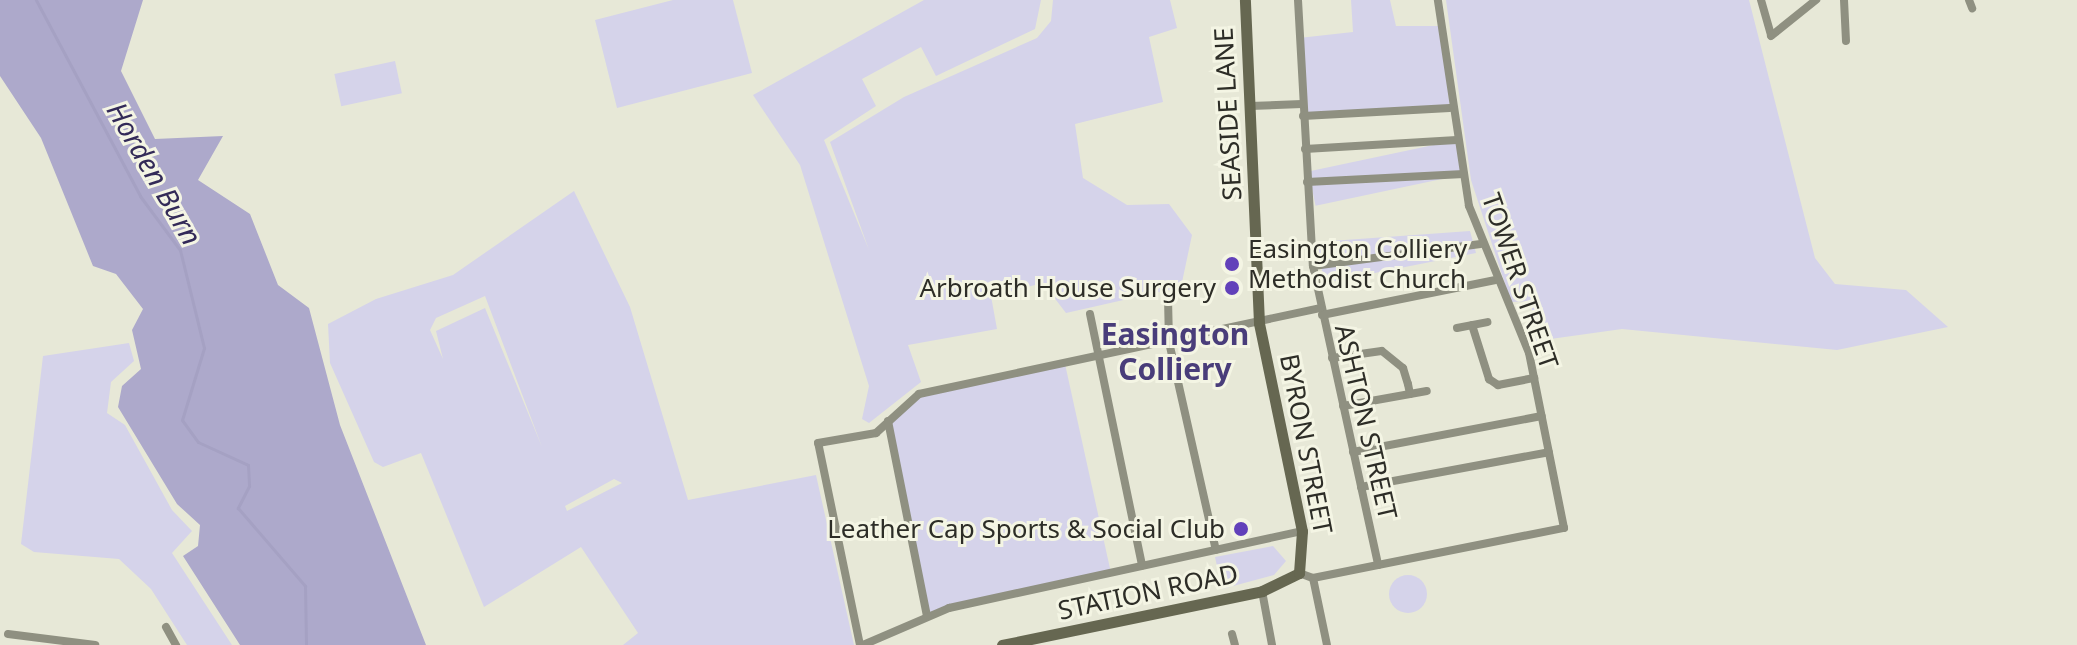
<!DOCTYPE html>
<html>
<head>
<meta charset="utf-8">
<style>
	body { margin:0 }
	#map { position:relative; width:2077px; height:645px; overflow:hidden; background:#e7e8d7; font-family:"Noto Sans",sans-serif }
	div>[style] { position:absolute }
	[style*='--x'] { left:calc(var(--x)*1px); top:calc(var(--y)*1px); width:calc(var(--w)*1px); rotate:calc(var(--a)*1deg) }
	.green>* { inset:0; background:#d5d3ea; transform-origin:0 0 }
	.round { border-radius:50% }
	.forest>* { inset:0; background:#ada9cb }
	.stream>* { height:3px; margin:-1.5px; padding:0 1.5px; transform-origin:1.5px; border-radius:1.5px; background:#a5a1c3 }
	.minor>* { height:8px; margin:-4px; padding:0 4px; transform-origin:4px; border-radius:4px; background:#8f9081 }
	.secondary>* { height:11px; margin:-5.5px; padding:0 5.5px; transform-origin:5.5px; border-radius:5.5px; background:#666751 }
	.dots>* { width:22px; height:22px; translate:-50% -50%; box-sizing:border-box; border:4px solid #f4f5e4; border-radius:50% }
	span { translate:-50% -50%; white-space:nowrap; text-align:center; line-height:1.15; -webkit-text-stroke:6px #f4f5e4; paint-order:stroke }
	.street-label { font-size:26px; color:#2d2d27 }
	.poi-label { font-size:26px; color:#2d2d27 }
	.left { translate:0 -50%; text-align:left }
	.right { translate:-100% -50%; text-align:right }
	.water-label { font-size:28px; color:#332a58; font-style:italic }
	.quarter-label { font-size:30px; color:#493d7a; font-weight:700 }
</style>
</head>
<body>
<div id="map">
	<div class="green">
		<i style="clip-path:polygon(673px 0,733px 0,752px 73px,617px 108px,595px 20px)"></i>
		<i style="clip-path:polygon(924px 0,1041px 0,1035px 29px,936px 76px,921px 47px,862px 79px,876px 106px,824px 140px,869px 250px,830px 142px,904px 97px,1037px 38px,1051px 21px,1053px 0,1170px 0,1177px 28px,1149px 37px,1163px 102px,1075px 124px,1083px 178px,1127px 205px,1169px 204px,1192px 235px,1181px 287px,1066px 313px,1043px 283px,991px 296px,997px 329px,908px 345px,921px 382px,869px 423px,862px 419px,869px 386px,800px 165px,753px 95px)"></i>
		<i style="clip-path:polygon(1351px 0,1390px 0,1396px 26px,1440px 26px,1450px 108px,1303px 116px,1299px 38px,1353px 32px)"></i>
		<i style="clip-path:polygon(1446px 0,1749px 0,1815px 258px,1835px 284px,1906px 290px,1948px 327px,1837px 350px,1622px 329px,1536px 341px,1531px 301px,1511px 302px,1471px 180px)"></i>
		<i style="left:395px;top:61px;width:33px;height:62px;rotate:78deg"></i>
		<i style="left:1457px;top:140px;width:35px;height:152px;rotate:78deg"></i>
		<i style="clip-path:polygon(evenodd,574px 191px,630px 307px,688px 500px,816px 475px,854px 645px,623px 645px,638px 633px,581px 547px,484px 607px,421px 453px,383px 467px,374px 462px,330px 363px,328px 324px,376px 299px,453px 275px,574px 191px,485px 296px,542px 447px,485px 308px,436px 331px,443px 359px,430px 330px,436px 318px,485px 296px,574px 191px,614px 479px,622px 483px,567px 511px,565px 506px,614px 479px)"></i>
		<i style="clip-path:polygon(1470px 231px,1476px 253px,1324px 283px,1317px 242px)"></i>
		<i style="clip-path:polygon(129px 343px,134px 361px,111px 382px,107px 413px,125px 425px,172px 510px,192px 531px,172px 553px,232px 645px,187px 645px,151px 589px,119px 559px,34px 552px,21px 544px,43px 356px)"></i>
		<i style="clip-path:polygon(1065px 364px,1111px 573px,927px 616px,888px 421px,919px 394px)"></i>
		<i style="clip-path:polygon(1273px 546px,1286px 561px,1274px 575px,1222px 589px,1215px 557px)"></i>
		<i class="round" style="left:1389px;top:575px;width:38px;height:38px"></i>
	</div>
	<div class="forest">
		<i style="clip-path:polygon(0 0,143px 0,121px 71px,155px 139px,223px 136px,198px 180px,250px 214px,278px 285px,309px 308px,340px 425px,426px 645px,240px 645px,183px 556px,198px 546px,200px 525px,177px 504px,118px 407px,122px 386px,141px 369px,132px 330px,143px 309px,116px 274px,93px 266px,41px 138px,0 76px)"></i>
	</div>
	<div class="stream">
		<i style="--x:36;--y:0;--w:222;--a:62"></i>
		<i style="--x:140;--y:196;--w:67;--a:53.5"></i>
		<i style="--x:180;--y:250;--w:101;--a:76.2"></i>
		<i style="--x:204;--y:348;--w:75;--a:107"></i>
		<i style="--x:182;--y:420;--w:27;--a:54"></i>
		<i style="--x:198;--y:442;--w:55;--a:24.7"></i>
		<i style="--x:248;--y:465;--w:21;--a:87"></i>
		<i style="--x:249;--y:486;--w:25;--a:117"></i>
		<i style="--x:238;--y:508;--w:103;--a:49.3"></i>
		<i style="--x:305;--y:586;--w:59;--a:89"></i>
	</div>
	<div class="minor">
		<i style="--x:1298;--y:0;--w:266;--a:86.8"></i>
		<i style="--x:1313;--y:266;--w:306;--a:77.7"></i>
		<i style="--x:1761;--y:0;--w:37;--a:74"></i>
		<i style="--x:1771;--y:36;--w:58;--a:-38.7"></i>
		<i style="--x:1844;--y:0;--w:41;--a:87.2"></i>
		<i style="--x:1969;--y:0;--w:9;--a:69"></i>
		<i style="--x:1250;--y:106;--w:52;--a:-2.2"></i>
		<i style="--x:1303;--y:116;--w:147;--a:-3.1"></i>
		<i style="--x:1305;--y:149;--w:152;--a:-3.4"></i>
		<i style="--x:1307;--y:182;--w:157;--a:-2.9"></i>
		<i style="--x:1313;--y:266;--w:169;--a:-7.5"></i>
		<i style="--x:1168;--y:298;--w:44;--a:88.7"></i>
		<i style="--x:1169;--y:342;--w:213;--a:77.3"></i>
		<i style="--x:1090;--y:314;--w:257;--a:78.3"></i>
		<i style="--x:1322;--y:315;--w:177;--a:-11.4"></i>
		<i style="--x:1472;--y:325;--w:57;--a:72.5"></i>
		<i style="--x:1489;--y:379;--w:11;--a:34"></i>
		<i style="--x:1498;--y:385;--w:37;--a:-11"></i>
		<i style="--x:1457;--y:328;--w:31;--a:-11"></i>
		<i style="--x:1332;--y:358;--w:50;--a:-8"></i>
		<i style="--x:1382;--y:351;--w:27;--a:39"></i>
		<i style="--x:1403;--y:368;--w:17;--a:73"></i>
		<i style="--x:1408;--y:384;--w:10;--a:79"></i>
		<i style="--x:1410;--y:394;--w:68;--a:169.8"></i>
		<i style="--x:1410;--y:394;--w:17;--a:-10"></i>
		<i style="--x:888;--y:421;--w:199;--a:78.7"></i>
		<i style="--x:1353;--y:452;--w:192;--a:-10.8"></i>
		<i style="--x:1361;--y:487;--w:191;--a:-10.5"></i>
		<i style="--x:1299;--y:573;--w:15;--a:20"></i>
		<i style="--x:1313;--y:578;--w:256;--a:-11.3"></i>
		<i style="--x:1564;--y:528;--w:178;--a:-101.3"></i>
		<i style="--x:1529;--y:353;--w:159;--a:-112.2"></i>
		<i style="--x:1469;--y:206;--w:208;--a:-98.6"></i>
		<i style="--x:1313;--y:578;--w:68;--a:78.2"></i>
		<i style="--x:1262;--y:591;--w:55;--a:79.5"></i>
		<i style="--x:166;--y:627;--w:21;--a:61"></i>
		<i style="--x:8;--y:634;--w:88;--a:7.2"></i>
		<i style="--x:1232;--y:634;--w:11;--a:75"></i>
		<i style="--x:860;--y:645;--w:206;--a:-101.7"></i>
		<i style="--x:818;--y:443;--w:59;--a:-9.8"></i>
		<i style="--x:876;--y:433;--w:58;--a:-42.2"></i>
		<i style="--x:919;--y:394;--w:410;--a:-12.1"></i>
		<i style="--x:863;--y:645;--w:94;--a:-23.3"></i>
		<i style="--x:949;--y:608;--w:361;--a:-12.3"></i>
	</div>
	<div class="secondary">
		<i style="--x:1002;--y:645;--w:266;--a:-11.7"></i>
		<i style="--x:1262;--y:591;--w:41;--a:-25.9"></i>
		<i style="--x:1299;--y:573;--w:42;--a:-85.9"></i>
		<i style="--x:1302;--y:531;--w:212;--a:-101.7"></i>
		<i style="--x:1259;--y:323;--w:323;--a:-92.5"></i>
	</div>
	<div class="dots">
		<i style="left:1232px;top:264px;background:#6241ba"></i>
		<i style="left:1232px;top:288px;background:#6241ba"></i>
		<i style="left:1241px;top:529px;background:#6241ba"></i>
	</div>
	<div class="street-label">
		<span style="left:1228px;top:114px;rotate:-93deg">SEASIDE LANE</span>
		<span style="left:1520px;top:281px;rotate:71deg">TOWER STREET</span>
		<span style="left:1366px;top:422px;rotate:77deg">ASHTON STREET</span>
		<span style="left:1306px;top:444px;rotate:79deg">BYRON STREET</span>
		<span style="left:1148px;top:592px;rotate:-12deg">STATION ROAD</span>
	</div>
	<div class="poi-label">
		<span class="left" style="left:1248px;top:264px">Easington Colliery<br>Methodist Church</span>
		<span class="right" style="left:1216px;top:288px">Arbroath House Surgery</span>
		<span class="right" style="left:1225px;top:529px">Leather Cap Sports &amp; Social Club</span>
	</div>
	<div class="water-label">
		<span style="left:155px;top:173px;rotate:60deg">Horden Burn</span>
	</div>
	<div class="quarter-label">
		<span style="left:1175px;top:351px">Easington<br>Colliery</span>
	</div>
</div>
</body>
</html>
